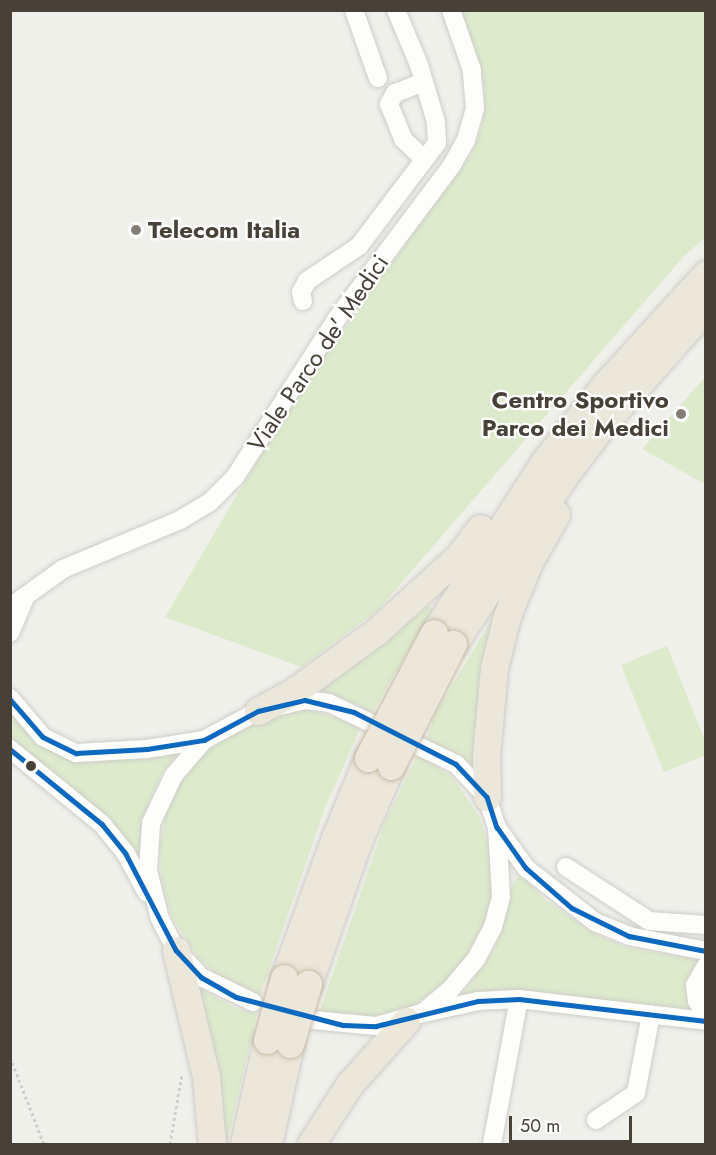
<!DOCTYPE html>
<html>
<head>
<meta charset="utf-8">
<style>
	body { margin:0 }
	#map { position:relative; width:716px; height:1155px; overflow:hidden; background:#f0f0eb; font-family:Jost,sans-serif }
	div>[style] { position:absolute }
	[style*='--x'] { left:calc(var(--x)*1px); top:calc(var(--y)*1px); width:calc(var(--w)*1px); rotate:calc(var(--a)*1deg) }
	.green>* { inset:0; background:#ddeacc }
	.path>* { height:3px; margin-top:-1.5px; transform-origin:0; background:repeating-linear-gradient(90deg,#d1cfcc 0 3px,transparent 0 6px) }
	.roads { filter:drop-shadow(0 0 2px #cecdc8) drop-shadow(0 0 2px #cecdc8) }
	.minor>* { height:18px; margin:-9px; padding:0 9px; transform-origin:9px; border-radius:9px; background:#fdfdfc }
	.highway>* { height:27px; margin:-13.5px; padding:0 13.5px; transform-origin:13.5px; border-radius:13.5px; background:#ebe7da }
	.bridges { filter:drop-shadow(0 0 2px #c7bda7) drop-shadow(0 0 2px #c7bda7) }
	.highway-bridge>* { height:27px; margin:-13.5px; padding:0 13.5px; transform-origin:13.5px; border-radius:13.5px; background:#ebe7da }
	.bus-1>* { height:4.5px; margin:-2.25px; padding:0 2.25px; transform-origin:2.25px; border-radius:2.25px; background:#0c69bf }
	.dots>* { width:16px; height:16px; translate:-50% -50%; box-sizing:border-box; border:3px solid #fff; border-radius:50% }
	span { translate:-50% -50%; white-space:nowrap; text-align:center; line-height:1.15; -webkit-text-stroke:4.5px #fff; paint-order:stroke }
	.poi-label { font-size:24px; color:#474137; font-weight:700 }
	.left { translate:0 -50%; text-align:left }
	.right { translate:-100% -50%; text-align:right }
	.street-label { font-size:24px; color:#474137 }
	.frame { position:absolute; inset:0; border:12px solid #474137; pointer-events:none }
	.scale { position:absolute; left:509px; top:1116px; width:123px; height:27px; box-sizing:border-box; border:3px solid #474137; border-top:0; padding-left:8px; font-size:18px; line-height:21px; white-space:nowrap; color:#474137; -webkit-text-stroke:4px #fff; paint-order:stroke }
</style>
</head>
<body>
<div id="map">
	<div class="green">
		<i style="clip-path:polygon(459px 11px,705px 11px,705px 238px,684px 256px,378px 610px,301px 667px,165px 617px,293px 400px,474px 149px,483px 121px,485px 90px)"></i>
		<i style="clip-path:polygon(705px 377px,705px 484px,642px 449px)"></i>
		<i style="clip-path:polygon(506px 596px,474px 764px,426px 741px,435px 714px)"></i>
		<i style="clip-path:polygon(428px 606px,433px 609px,370px 716px,358px 704px,310px 693px,338px 677px)"></i>
		<i style="clip-path:polygon(667px 646px,705px 741px,706px 755px,664px 772px,621px 665px)"></i>
		<i style="clip-path:polygon(10px 707px,74px 757px,100px 761px,179px 753px,162px 773px,149px 802px,139px 860px,108px 821px,11px 738px)"></i>
		<i style="clip-path:polygon(312px 710px,361px 727px,325px 808px,259px 998px,226px 984px,197px 956px,171px 915px,161px 878px,160px 843px,166px 813px,179px 785px,199px 758px,234px 731px,273px 716px)"></i>
		<i style="clip-path:polygon(418px 754px,453px 778px,480px 818px,493px 861px,494px 892px,481px 936px,456px 974px,413px 1006px,386px 1017px,359px 1019px,319px 1014px,385px 822px)"></i>
		<i style="clip-path:polygon(517px 877px,525px 879px,543px 898px,593px 933px,625px 947px,699px 960px,685px 985px,692px 1014px,462px 995px,495px 949px,511px 888px)"></i>
		<i style="clip-path:polygon(198px 987px,235px 1008px,257px 1014px,227px 1144px,214px 1057px)"></i>
	</div>
	<div class="path">
		<i style="--x:10;--y:1057;--w:93;--a:68.7"></i>
		<i style="--x:170;--y:1144;--w:71;--a:-80.3"></i>
	</div>
	<div class="roads">
		<div class="minor">
			<i style="--x:354;--y:10;--w:72;--a:70.6"></i>
			<i style="--x:424;--y:82;--w:31;--a:159"></i>
			<i style="--x:395;--y:93;--w:13;--a:119"></i>
			<i style="--x:389;--y:104;--w:38;--a:68"></i>
			<i style="--x:403;--y:139;--w:29;--a:44"></i>
			<i style="--x:303;--y:301;--w:9;--a:-103"></i>
			<i style="--x:301;--y:292;--w:13;--a:-61"></i>
			<i style="--x:307;--y:281;--w:63;--a:-33.9"></i>
			<i style="--x:359;--y:246;--w:129;--a:-52.9"></i>
			<i style="--x:437;--y:143;--w:21;--a:-93"></i>
			<i style="--x:436;--y:122;--w:59;--a:-106.6"></i>
			<i style="--x:419;--y:65;--w:60;--a:-112.7"></i>
			<i style="--x:10;--y:607;--w:65;--a:-35.6"></i>
			<i style="--x:63;--y:569;--w:127;--a:-22.7"></i>
			<i style="--x:180;--y:520;--w:35;--a:-31"></i>
			<i style="--x:210;--y:502;--w:35;--a:-45"></i>
			<i style="--x:235;--y:477;--w:185;--a:-57.3"></i>
			<i style="--x:335;--y:321;--w:195;--a:-53.1"></i>
			<i style="--x:452;--y:165;--w:29;--a:-61"></i>
			<i style="--x:466;--y:140;--w:33;--a:-74"></i>
			<i style="--x:475;--y:108;--w:38;--a:-95"></i>
			<i style="--x:472;--y:70;--w:64;--a:-109.3"></i>
			<i style="--x:10;--y:633;--w:39;--a:-67"></i>
			<i style="--x:10;--y:698;--w:51;--a:49.8"></i>
			<i style="--x:43;--y:737;--w:37;--a:26"></i>
			<i style="--x:76;--y:753;--w:71;--a:-3.2"></i>
			<i style="--x:147;--y:749;--w:58;--a:-9"></i>
			<i style="--x:10;--y:749;--w:119;--a:39.2"></i>
			<i style="--x:102;--y:824;--w:38;--a:51"></i>
			<i style="--x:126;--y:854;--w:44;--a:61.7"></i>
			<i style="--x:498;--y:829;--w:48;--a:54.3"></i>
			<i style="--x:526;--y:868;--w:88;--a:38"></i>
			<i style="--x:595;--y:922;--w:37;--a:22"></i>
			<i style="--x:629;--y:936;--w:78;--a:11"></i>
			<i style="--x:566;--y:867;--w:99;--a:33"></i>
			<i style="--x:649;--y:921;--w:57;--a:4"></i>
			<i style="--x:706;--y:966;--w:22;--a:120"></i>
			<i style="--x:695;--y:985;--w:16;--a:83"></i>
			<i style="--x:697;--y:1001;--w:17;--a:57"></i>
			<i style="--x:253;--y:1002;--w:58;--a:-154.3"></i>
			<i style="--x:201;--y:977;--w:37;--a:-133"></i>
			<i style="--x:176;--y:950;--w:35;--a:-117"></i>
			<i style="--x:160;--y:919;--w:49;--a:-104"></i>
			<i style="--x:148;--y:871;--w:48;--a:-86.4"></i>
			<i style="--x:151;--y:823;--w:53;--a:-64.4"></i>
			<i style="--x:174;--y:775;--w:46;--a:-49.4"></i>
			<i style="--x:204;--y:740;--w:61;--a:-28.2"></i>
			<i style="--x:258;--y:711;--w:48;--a:-13.2"></i>
			<i style="--x:305;--y:700;--w:24;--a:7"></i>
			<i style="--x:329;--y:703;--w:141;--a:25.7"></i>
			<i style="--x:456;--y:764;--w:45;--a:46.8"></i>
			<i style="--x:487;--y:797;--w:32;--a:72"></i>
			<i style="--x:497;--y:827;--w:70;--a:86.7"></i>
			<i style="--x:501;--y:897;--w:31;--a:105"></i>
			<i style="--x:493;--y:927;--w:36;--a:118"></i>
			<i style="--x:476;--y:959;--w:39;--a:130"></i>
			<i style="--x:451;--y:989;--w:38;--a:140"></i>
			<i style="--x:422;--y:1013;--w:48;--a:164.2"></i>
			<i style="--x:376;--y:1026;--w:63;--a:-174.6"></i>
			<i style="--x:424;--y:1013;--w:55;--a:-12.5"></i>
			<i style="--x:478;--y:1001;--w:41;--a:-2.8"></i>
			<i style="--x:519;--y:999;--w:188;--a:6.7"></i>
			<i style="--x:596;--y:1120;--w:48;--a:-34"></i>
			<i style="--x:636;--y:1093;--w:80;--a:-79.2"></i>
			<i style="--x:492;--y:1144;--w:147;--a:-79.5"></i>
		</div>
		<div class="highway">
			<i style="--x:434;--y:633;--w:201;--a:-57.2"></i>
			<i style="--x:543;--y:464;--w:100;--a:-51.9"></i>
			<i style="--x:605;--y:385;--w:150;--a:-47.7"></i>
			<i style="--x:453;--y:644;--w:201;--a:-56.5"></i>
			<i style="--x:564;--y:476;--w:68;--a:-52.8"></i>
			<i style="--x:605;--y:422;--w:152;--a:-48.5"></i>
			<i style="--x:258;--y:711;--w:43;--a:-28.9"></i>
			<i style="--x:296;--y:690;--w:100;--a:-36.1"></i>
			<i style="--x:377;--y:631;--w:111;--a:-42.4"></i>
			<i style="--x:459;--y:556;--w:35;--a:-53"></i>
			<i style="--x:487;--y:797;--w:41;--a:-91.4"></i>
			<i style="--x:486;--y:756;--w:88;--a:-84.8"></i>
			<i style="--x:494;--y:668;--w:54;--a:-76"></i>
			<i style="--x:507;--y:616;--w:58;--a:-67.8"></i>
			<i style="--x:529;--y:562;--w:55;--a:-60.6"></i>
			<i style="--x:176;--y:950;--w:130;--a:76.7"></i>
			<i style="--x:206;--y:1077;--w:67;--a:84.9"></i>
			<i style="--x:284;--y:978;--w:149;--a:-70"></i>
			<i style="--x:335;--y:838;--w:87;--a:-67.6"></i>
			<i style="--x:308;--y:984;--w:148;--a:-70.7"></i>
			<i style="--x:357;--y:844;--w:85;--a:-66.4"></i>
			<i style="--x:244;--y:1144;--w:107;--a:-77.5"></i>
			<i style="--x:268;--y:1144;--w:102;--a:-77.6"></i>
			<i style="--x:311;--y:1144;--w:70;--a:-57.2"></i>
			<i style="--x:349;--y:1085;--w:86;--a:-48.3"></i>
		</div>
	</div>
	<div class="bridges">
		<div class="highway-bridge">
			<i style="--x:368;--y:758;--w:141;--a:-62.2"></i>
			<i style="--x:391;--y:766;--w:137;--a:-63.1"></i>
			<i style="--x:267;--y:1040;--w:64;--a:-74.7"></i>
			<i style="--x:290;--y:1044;--w:63;--a:-73.3"></i>
		</div>
	</div>
	<div class="bus-1">
		<i style="--x:10;--y:699;--w:50;--a:49"></i>
		<i style="--x:43;--y:737;--w:37;--a:26"></i>
		<i style="--x:76;--y:753;--w:71;--a:-3.2"></i>
		<i style="--x:147;--y:749;--w:58;--a:-9"></i>
		<i style="--x:204;--y:740;--w:61;--a:-28.2"></i>
		<i style="--x:258;--y:711;--w:48;--a:-13.2"></i>
		<i style="--x:305;--y:700;--w:50;--a:13.8"></i>
		<i style="--x:354;--y:712;--w:114;--a:27"></i>
		<i style="--x:456;--y:764;--w:45;--a:46.8"></i>
		<i style="--x:487;--y:797;--w:32;--a:72"></i>
		<i style="--x:497;--y:827;--w:50;--a:54.7"></i>
		<i style="--x:526;--y:868;--w:61;--a:41"></i>
		<i style="--x:572;--y:908;--w:64;--a:26.2"></i>
		<i style="--x:629;--y:936;--w:78;--a:11"></i>
		<i style="--x:10;--y:749;--w:119;--a:39.2"></i>
		<i style="--x:102;--y:824;--w:38;--a:51"></i>
		<i style="--x:126;--y:854;--w:108;--a:62.5"></i>
		<i style="--x:176;--y:950;--w:37;--a:47"></i>
		<i style="--x:201;--y:977;--w:40;--a:29.7"></i>
		<i style="--x:236;--y:997;--w:111;--a:14.7"></i>
		<i style="--x:343;--y:1025;--w:33;--a:2"></i>
		<i style="--x:376;--y:1026;--w:105;--a:-13.8"></i>
		<i style="--x:478;--y:1001;--w:41;--a:-2.8"></i>
		<i style="--x:519;--y:999;--w:188;--a:6.7"></i>
	</div>
	<div class="dots">
		<i style="left:136px;top:230px;background:#827e76"></i>
		<i style="left:681px;top:414px;background:#827e76"></i>
		<i style="left:31px;top:766px;background:#474137"></i>
	</div>
	<div class="poi-label">
		<span class="left" style="left:148px;top:230px">Telecom Italia</span>
		<span class="right" style="left:669px;top:414px">Centro Sportivo<br>Parco dei Medici</span>
	</div>
	<div class="street-label">
		<span style="left:318px;top:353px;rotate:-56deg">Viale Parco de' Medici</span>
	</div>
	<div class="frame"></div>
	<div class="scale">50 m</div>
</div>
</body>
</html>
